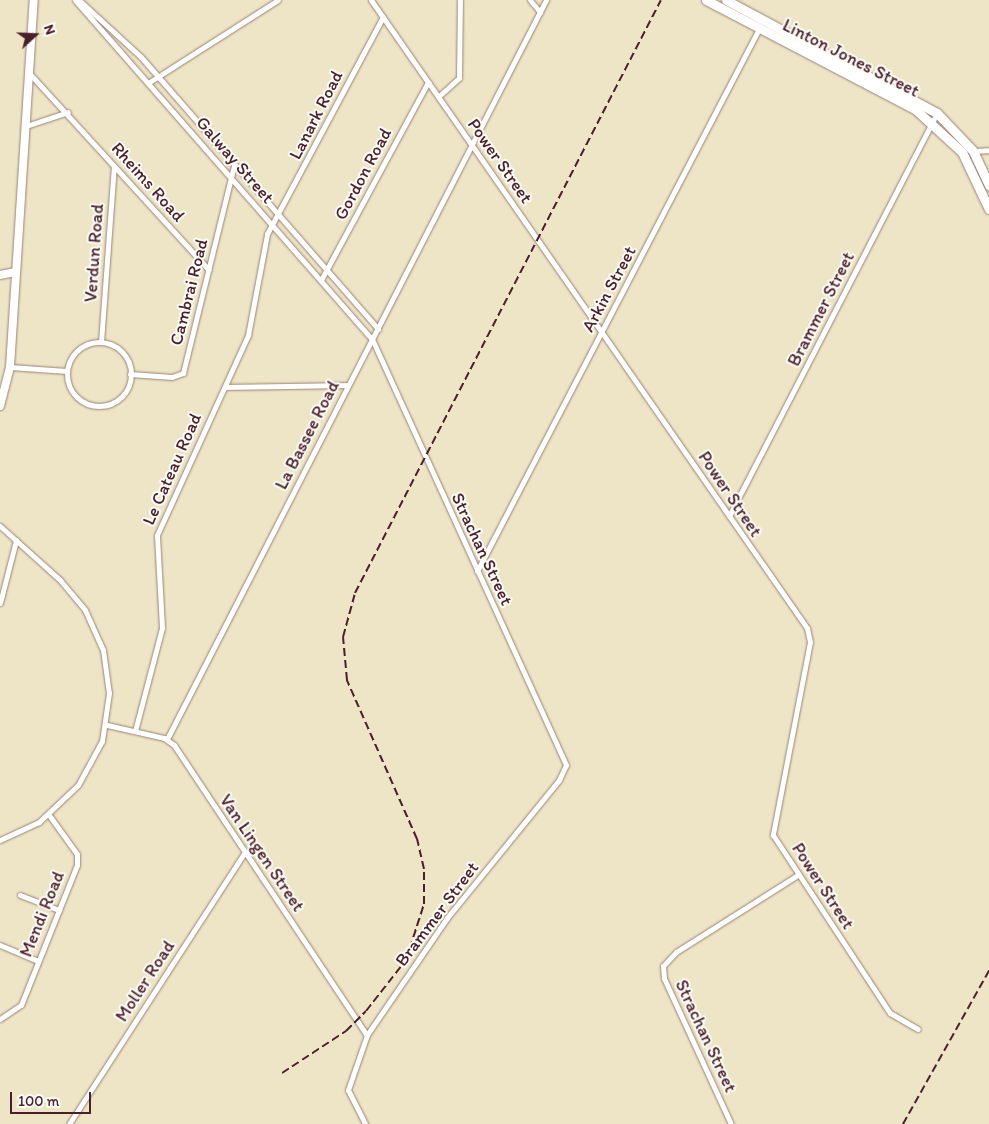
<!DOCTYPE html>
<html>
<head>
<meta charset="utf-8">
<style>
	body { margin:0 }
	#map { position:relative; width:989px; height:1124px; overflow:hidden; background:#ede5c6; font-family:Itim,sans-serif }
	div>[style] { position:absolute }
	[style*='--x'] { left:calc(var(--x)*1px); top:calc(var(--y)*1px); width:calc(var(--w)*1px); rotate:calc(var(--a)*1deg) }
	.roads { filter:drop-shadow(0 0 1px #9c8278) drop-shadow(0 0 1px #9c8278) }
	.minor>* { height:5px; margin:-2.5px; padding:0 2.5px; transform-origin:2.5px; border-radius:2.5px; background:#fff }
	.minor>.ring { margin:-2.5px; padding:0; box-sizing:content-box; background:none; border:5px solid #fff; border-radius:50% }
	.secondary>* { height:8px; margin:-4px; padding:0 4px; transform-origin:4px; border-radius:4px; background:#fff }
	.primary>* { height:9px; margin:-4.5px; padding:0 4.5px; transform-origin:4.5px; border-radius:4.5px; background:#fff }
	.rail>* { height:2px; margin-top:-1px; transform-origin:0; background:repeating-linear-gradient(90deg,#4a1f2b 0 8px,transparent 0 12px) }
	span { translate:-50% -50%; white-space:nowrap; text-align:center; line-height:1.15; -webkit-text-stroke:4px #fdfcf7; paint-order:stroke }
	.street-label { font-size:18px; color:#4a1f2b }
	.north { position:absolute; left:10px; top:10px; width:50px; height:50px; -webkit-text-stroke:4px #fdfcf7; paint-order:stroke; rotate:70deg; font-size:14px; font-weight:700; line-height:20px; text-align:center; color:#4a1f2b }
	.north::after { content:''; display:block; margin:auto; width:18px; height:22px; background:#4a1f2b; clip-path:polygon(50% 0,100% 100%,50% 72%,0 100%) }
	.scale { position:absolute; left:10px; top:1092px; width:81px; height:22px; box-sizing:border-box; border:2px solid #4a1f2b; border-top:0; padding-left:6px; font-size:15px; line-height:18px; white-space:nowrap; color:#4a1f2b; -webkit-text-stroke:4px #fdfcf7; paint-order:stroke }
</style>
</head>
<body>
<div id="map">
	<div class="roads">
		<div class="minor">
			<i style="--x:75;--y:0;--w:451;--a:48.8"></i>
			<i style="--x:372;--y:339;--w:468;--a:65.5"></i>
			<i style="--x:566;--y:765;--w:17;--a:115"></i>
			<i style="--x:559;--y:780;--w:178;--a:129.1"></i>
			<i style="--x:447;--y:918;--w:142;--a:124.4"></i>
			<i style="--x:367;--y:1035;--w:58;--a:109.1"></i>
			<i style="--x:348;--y:1090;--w:38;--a:63"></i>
			<i style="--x:79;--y:0;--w:84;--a:42.6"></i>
			<i style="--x:141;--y:57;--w:361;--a:48.9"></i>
			<i style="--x:371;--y:0;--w:765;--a:55.23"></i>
			<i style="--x:807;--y:628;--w:14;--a:78"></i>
			<i style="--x:810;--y:642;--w:197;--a:100.9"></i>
			<i style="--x:773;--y:835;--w:213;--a:56.7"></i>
			<i style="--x:890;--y:1013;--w:32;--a:30"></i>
			<i style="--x:530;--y:0;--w:16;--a:50"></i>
			<i style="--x:30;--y:74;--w:265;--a:47.6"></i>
			<i style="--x:148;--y:83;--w:154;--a:-32.6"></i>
			<i style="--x:439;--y:96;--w:27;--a:-42"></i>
			<i style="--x:459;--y:78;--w:78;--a:-89.3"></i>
			<i style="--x:26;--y:126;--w:44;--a:-18.4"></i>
			<i style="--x:972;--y:151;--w:17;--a:-3"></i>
			<i style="--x:321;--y:280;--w:225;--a:-61.6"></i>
			<i style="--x:101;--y:342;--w:176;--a:-85.8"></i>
			<i class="ring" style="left:67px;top:342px;width:59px;height:59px"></i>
			<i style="--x:10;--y:367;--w:57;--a:4"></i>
			<i style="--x:130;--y:374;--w:42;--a:4.1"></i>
			<i style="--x:172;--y:377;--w:12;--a:-20"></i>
			<i style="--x:183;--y:373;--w:214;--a:-76.2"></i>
			<i style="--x:225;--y:387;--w:123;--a:-0.9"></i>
			<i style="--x:729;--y:516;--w:454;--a:-62.7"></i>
			<i style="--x:0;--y:526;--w:81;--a:42"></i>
			<i style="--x:60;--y:580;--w:39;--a:50"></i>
			<i style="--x:85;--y:610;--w:44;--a:65.8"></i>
			<i style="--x:103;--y:650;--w:43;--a:82.1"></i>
			<i style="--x:109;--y:693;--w:49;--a:98.3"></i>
			<i style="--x:102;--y:741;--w:50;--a:118.6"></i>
			<i style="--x:78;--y:785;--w:54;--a:136.5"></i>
			<i style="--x:39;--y:822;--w:43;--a:155.2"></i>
			<i style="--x:477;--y:571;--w:613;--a:-62.52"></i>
			<i style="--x:0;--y:603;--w:65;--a:-75.7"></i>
			<i style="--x:107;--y:725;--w:58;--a:12.8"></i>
			<i style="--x:164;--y:738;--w:12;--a:35"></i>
			<i style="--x:174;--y:745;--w:348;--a:56.4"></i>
			<i style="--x:135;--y:731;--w:106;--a:-75.3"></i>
			<i style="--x:162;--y:628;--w:93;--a:-93.1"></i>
			<i style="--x:157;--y:535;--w:220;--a:-65.5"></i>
			<i style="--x:248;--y:335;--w:103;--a:-79.3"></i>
			<i style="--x:267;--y:234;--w:246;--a:-61.9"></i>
			<i style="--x:167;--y:739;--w:831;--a:-62.85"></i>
			<i style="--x:20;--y:895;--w:42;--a:21"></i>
			<i style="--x:0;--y:945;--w:41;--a:22.8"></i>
			<i style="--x:0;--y:1019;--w:25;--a:-34"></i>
			<i style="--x:21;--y:1005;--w:151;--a:-68.2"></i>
			<i style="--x:77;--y:865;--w:11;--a:-90"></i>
			<i style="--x:77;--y:854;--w:48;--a:-125.7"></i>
			<i style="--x:69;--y:1124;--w:324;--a:-57.1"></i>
			<i style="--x:731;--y:1124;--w:161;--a:-114.7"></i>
			<i style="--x:664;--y:978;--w:12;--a:-95"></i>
			<i style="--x:663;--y:966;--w:19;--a:-47"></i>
			<i style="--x:676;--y:952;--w:144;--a:-32.3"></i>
		</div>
		<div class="secondary">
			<i style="--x:0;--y:275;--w:15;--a:-11"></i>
			<i style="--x:0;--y:406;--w:40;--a:-75.6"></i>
			<i style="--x:10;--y:367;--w:368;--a:-86.3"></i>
		</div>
		<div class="primary">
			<i style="--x:706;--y:0;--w:237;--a:27.6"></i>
			<i style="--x:916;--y:110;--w:62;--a:42.4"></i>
			<i style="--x:962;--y:152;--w:63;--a:64.7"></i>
			<i style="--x:726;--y:0;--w:239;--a:28.2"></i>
			<i style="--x:937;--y:113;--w:52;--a:46.5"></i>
			<i style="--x:973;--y:151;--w:38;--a:65"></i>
		</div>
	</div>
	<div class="rail">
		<i style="--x:282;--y:1073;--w:77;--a:-33.3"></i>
		<i style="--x:346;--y:1031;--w:28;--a:-45"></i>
		<i style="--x:366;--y:1011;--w:65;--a:-51.9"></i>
		<i style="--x:406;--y:960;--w:59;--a:-72.2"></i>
		<i style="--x:424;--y:904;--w:35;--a:-90"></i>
		<i style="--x:424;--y:869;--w:31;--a:-103"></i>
		<i style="--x:417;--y:839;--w:174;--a:-113.8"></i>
		<i style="--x:347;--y:680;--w:43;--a:-95.3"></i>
		<i style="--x:343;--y:637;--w:46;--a:-74.7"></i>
		<i style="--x:355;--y:593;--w:667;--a:-62.71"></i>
		<i style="--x:903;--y:1124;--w:176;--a:-60.7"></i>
	</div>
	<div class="street-label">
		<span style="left:851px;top:58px;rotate:27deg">Linton Jones Street</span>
		<span style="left:316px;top:115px;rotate:-63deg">Lanark Road</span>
		<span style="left:235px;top:160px;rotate:49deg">Galway Street</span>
		<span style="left:500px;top:161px;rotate:55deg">Power Street</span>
		<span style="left:363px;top:174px;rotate:-62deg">Gordon Road</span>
		<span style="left:148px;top:182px;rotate:48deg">Rheims Road</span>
		<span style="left:94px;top:253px;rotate:-86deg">Verdun Road</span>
		<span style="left:609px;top:289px;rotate:-62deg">Arkin Street</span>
		<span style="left:189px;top:292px;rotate:-76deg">Cambrai Road</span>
		<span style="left:821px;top:309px;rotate:-63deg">Brammer Street</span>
		<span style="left:307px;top:435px;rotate:-63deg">La Bassee Road</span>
		<span style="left:172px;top:469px;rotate:-66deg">Le Cateau Road</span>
		<span style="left:730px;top:494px;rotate:56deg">Power Street</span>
		<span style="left:482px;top:549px;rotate:65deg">Strachan Street</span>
		<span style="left:262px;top:853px;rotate:56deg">Van Lingen Street</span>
		<span style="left:823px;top:886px;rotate:57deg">Power Street</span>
		<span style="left:42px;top:914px;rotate:-68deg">Mendi Road</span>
		<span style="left:437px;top:914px;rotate:-53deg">Brammer Street</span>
		<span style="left:145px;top:981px;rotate:-57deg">Moller Road</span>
		<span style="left:706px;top:1036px;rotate:65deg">Strachan Street</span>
	</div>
	<div class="north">N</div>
	<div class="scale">100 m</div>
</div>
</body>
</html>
